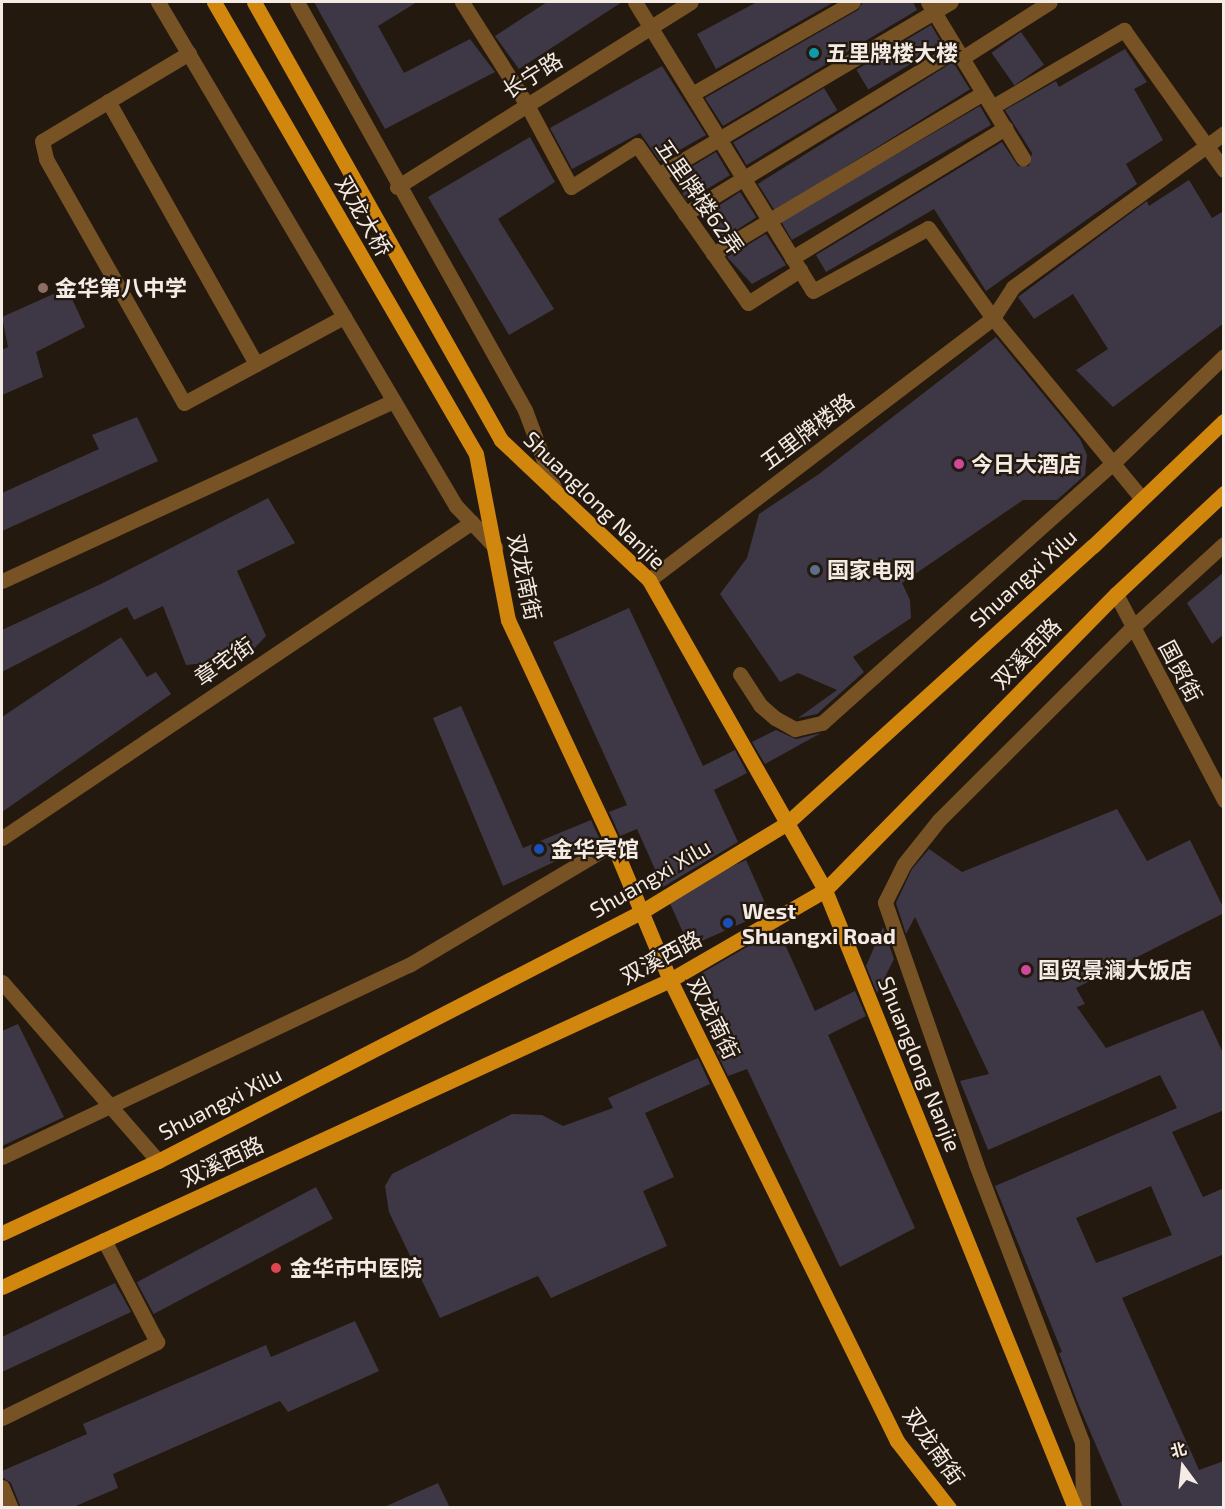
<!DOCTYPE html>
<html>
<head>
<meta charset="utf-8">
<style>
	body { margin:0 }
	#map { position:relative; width:1225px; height:1509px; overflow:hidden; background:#24190f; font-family:"Exo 2","Noto Sans SC",sans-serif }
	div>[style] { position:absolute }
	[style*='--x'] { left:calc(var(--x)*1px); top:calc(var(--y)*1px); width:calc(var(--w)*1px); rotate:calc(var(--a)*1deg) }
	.building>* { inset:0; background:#3e3846; transform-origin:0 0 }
	.minor>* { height:15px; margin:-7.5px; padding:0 7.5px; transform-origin:7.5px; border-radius:7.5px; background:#765225 }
	.major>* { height:15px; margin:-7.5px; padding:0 7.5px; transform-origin:7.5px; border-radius:7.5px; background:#d1860d }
	.dots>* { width:16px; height:16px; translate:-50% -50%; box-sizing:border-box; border:3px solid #24190f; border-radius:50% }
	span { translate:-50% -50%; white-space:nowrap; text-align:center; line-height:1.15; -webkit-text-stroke:4.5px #24190f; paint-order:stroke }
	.poi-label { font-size:22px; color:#f3ebe4; font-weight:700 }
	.left { translate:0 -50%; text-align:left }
	.street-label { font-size:22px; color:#f3ebe4 }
	.frame { position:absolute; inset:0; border:3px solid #f3ebe4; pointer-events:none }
	.north { position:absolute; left:1153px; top:1437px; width:60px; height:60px; -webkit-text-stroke:4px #24190f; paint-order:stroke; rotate:345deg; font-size:16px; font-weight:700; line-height:24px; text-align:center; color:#f3ebe4 }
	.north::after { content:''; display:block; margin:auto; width:21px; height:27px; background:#f3ebe4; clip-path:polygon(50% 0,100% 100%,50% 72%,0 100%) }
</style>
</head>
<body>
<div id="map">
	<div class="building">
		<i style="clip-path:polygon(314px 2px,417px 2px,378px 26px,404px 73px,470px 39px,495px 72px,385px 129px)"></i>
		<i style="clip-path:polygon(547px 2px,622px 2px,519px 69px,495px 36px)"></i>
		<i style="clip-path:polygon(757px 2px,834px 2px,716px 69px,697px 34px)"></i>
		<i style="clip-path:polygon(863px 2px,913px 2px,917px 10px,723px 126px,705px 98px,858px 10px)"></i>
		<i style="left:931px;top:25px;width:23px;height:87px;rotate:59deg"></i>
		<i style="left:1021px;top:32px;width:40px;height:36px;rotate:55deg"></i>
		<i style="clip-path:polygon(1125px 49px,1147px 82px,1134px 89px,1163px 140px,1126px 164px,1137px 184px,986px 291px,934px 209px,826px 272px,816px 255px,1002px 142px,1018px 166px,1029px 166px,1032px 153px,1005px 110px,1056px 81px,1059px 87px)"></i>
		<i style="left:953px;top:62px;width:32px;height:230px;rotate:58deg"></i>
		<i style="clip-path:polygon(662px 66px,706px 135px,660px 161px,640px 133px,572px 169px,550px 128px)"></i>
		<i style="left:824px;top:88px;width:26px;height:106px;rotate:59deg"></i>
		<i style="left:980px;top:106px;width:22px;height:230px;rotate:60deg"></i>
		<i style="clip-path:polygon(530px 137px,555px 182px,498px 219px,554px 309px,509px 335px,428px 197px)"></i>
		<i style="left:716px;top:152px;width:27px;height:50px;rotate:59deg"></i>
		<i style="clip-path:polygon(1189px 180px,1212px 218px,1224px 211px,1224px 323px,1113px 407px,1076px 370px,1108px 349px,1073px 294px,1034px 319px,1018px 297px,1147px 201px,1149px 206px)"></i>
		<i style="left:740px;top:192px;width:30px;height:39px;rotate:57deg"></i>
		<i style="clip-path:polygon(766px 234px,786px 265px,752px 284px,727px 257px)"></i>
		<i style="clip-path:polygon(67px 288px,85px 327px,36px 352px,43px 377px,2px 395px,2px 350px,8px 347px,2px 317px)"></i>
		<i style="clip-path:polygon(996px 337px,1080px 439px,1087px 455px,1085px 475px,1057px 500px,1023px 500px,902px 583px,910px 600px,911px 618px,853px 657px,864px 672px,817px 714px,798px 718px,837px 690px,798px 673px,780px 682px,720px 594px,747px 558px,759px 514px,819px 474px)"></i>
		<i style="clip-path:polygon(137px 417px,158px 461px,2px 531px,2px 493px,99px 449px,92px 435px)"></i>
		<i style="clip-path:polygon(268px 498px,295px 543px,237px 571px,266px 636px,244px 659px,186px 665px,163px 606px,134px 620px,127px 607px,2px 672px,2px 630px,103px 583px)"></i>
		<i style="clip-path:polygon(1224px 572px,1224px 634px,1212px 644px,1187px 603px)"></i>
		<i style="clip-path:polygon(629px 608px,703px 766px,735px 750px,747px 773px,714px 790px,738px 842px,663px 887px,637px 829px,620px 836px,609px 812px,627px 805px,553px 642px)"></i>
		<i style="clip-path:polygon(121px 637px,147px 677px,156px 672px,171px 694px,2px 812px,2px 717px)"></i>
		<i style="clip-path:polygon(461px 706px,523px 848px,591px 820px,600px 840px,503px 886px,433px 718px)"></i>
		<i style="clip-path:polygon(776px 730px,796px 739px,821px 733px,765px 764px,752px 742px)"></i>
		<i style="clip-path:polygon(evenodd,1117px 809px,1147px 861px,1190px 840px,1224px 909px,1224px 913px,1076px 988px,1085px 1004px,1077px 1007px,1106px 1048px,1203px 1010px,1224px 1055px,1224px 1110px,1172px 1132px,1203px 1197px,1224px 1188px,1224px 1254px,1122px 1298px,1199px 1470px,1224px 1461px,1224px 1508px,1123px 1508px,1077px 1401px,1059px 1353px,1062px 1352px,995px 1186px,1177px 1108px,1160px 1075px,988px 1150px,960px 1081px,989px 1074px,915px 917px,906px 934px,896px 903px,912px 869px,929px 849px,962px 872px,1117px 809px,1151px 1186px,1172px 1235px,1096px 1263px,1076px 1218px,1151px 1186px)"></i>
		<i style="left:746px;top:860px;width:56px;height:87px;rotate:66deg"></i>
		<i style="clip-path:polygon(883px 927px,894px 959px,877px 993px,866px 966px)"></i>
		<i style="clip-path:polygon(778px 929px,815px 1011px,855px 991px,866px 1016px,828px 1035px,915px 1228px,840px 1267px,747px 1069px,728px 1076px,716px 1051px,734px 1042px,702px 973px)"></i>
		<i style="clip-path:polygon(18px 1024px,64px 1117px,2px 1146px,2px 1031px)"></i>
		<i style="clip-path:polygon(698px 1058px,710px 1084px,645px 1113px,674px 1177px,643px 1191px,667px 1246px,551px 1298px,538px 1276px,440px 1318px,389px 1212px,385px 1186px,392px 1174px,512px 1114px,542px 1115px,563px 1126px,613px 1108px,608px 1098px)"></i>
		<i style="left:316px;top:1187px;width:36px;height:203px;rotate:62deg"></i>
		<i style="clip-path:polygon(115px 1283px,131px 1312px,2px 1372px,2px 1337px)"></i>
		<i style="clip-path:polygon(355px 1321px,379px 1371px,288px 1412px,280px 1401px,113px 1474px,118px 1488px,71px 1508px,21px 1508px,11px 1483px,2px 1477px,2px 1471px,87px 1434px,83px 1424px,266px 1345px,271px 1357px)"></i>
		<i style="clip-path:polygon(438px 1483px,450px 1508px,382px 1508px)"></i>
	</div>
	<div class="minor">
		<i style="--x:158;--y:2;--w:586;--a:59.41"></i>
		<i style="--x:456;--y:506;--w:57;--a:46.4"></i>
		<i style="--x:297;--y:2;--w:467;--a:60.8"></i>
		<i style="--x:525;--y:410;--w:89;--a:69.5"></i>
		<i style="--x:462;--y:2;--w:122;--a:57.7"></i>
		<i style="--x:527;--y:105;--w:93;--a:61.8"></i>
		<i style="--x:571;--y:187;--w:78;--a:-32.5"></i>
		<i style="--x:637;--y:145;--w:193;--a:54.9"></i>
		<i style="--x:748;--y:303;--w:62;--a:-32.4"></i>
		<i style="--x:635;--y:2;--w:339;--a:58.4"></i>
		<i style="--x:813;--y:291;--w:131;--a:-28.7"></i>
		<i style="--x:928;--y:228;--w:111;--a:54.2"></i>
		<i style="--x:993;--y:318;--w:234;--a:50.5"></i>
		<i style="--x:928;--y:2;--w:183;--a:58.7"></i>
		<i style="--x:189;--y:53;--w:171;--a:149.1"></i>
		<i style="--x:42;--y:141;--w:18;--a:77"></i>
		<i style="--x:46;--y:159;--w:280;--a:60.5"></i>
		<i style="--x:184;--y:403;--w:182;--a:-28.3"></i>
		<i style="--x:962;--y:58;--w:104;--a:-32.5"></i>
		<i style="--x:692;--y:94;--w:185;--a:-29.7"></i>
		<i style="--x:108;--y:101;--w:302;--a:60.6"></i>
		<i style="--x:992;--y:107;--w:153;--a:-30.3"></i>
		<i style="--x:1124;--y:30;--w:172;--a:54.5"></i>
		<i style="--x:658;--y:175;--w:340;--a:-30.6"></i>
		<i style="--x:397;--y:187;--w:347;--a:-32.2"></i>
		<i style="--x:685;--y:214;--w:317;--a:-31.3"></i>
		<i style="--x:713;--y:254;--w:314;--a:-30.8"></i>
		<i style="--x:792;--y:258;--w:250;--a:-31.4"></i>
		<i style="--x:649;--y:580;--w:432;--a:-37.3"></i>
		<i style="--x:993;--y:318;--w:37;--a:-57"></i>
		<i style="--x:1013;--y:287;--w:261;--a:-36.1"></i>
		<i style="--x:2;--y:581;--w:431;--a:-24.7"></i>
		<i style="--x:1116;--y:594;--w:233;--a:62.3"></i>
		<i style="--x:740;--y:674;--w:37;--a:57"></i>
		<i style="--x:760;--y:705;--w:20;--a:41"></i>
		<i style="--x:775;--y:718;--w:23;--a:29"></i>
		<i style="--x:795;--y:729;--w:28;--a:-13"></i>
		<i style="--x:822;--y:723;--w:390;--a:-41.8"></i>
		<i style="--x:1113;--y:463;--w:154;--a:-43.9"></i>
		<i style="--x:2;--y:838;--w:566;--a:-33.91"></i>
		<i style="--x:2;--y:982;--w:237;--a:48.9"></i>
		<i style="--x:2;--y:1157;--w:450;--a:-25.3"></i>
		<i style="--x:409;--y:965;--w:237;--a:-30.7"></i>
		<i style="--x:2;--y:1418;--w:173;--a:-26.1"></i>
		<i style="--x:157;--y:1342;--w:115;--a:-117.5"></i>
		<i style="--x:2;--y:1487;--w:23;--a:67"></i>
		<i style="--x:1083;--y:1508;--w:66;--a:-90.9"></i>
		<i style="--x:1082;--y:1442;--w:298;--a:-110.9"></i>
		<i style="--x:976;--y:1164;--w:277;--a:-109.2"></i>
		<i style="--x:885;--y:902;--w:42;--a:-63.4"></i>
		<i style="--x:904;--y:864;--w:56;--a:-51.5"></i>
		<i style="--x:939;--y:820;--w:274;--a:-44.9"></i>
		<i style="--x:1133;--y:627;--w:123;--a:-42.4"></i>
	</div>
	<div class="major">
		<i style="--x:214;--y:2;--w:522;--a:59.9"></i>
		<i style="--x:476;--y:454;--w:169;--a:79.1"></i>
		<i style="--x:508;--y:620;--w:247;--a:64.9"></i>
		<i style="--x:613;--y:844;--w:147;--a:67.3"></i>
		<i style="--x:670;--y:980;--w:514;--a:63.78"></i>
		<i style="--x:897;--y:1441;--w:85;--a:52.2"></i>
		<i style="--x:254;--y:2;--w:503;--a:60.58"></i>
		<i style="--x:501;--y:440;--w:204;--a:43.4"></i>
		<i style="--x:649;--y:580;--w:356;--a:60.4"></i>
		<i style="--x:825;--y:890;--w:667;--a:67.98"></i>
		<i style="--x:2;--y:1233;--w:172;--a:-24.8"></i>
		<i style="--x:158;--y:1161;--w:543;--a:-27.27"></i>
		<i style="--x:641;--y:912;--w:170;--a:-31.3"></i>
		<i style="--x:786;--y:824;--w:414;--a:-42.2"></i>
		<i style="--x:1093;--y:546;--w:181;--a:-43.7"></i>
		<i style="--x:2;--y:1287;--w:735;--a:-24.68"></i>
		<i style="--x:670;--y:980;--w:179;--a:-30.1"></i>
		<i style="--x:825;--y:890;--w:415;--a:-45.5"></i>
		<i style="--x:1116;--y:594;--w:148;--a:-43.1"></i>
	</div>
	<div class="dots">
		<i style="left:814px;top:53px;background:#0f9aa8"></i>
		<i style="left:43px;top:288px;background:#8d6e63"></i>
		<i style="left:959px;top:464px;background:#d1479c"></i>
		<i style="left:815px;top:570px;background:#5c6f8a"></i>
		<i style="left:539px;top:849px;background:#1a4fb4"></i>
		<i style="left:728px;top:923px;background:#1a4fb4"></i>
		<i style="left:1026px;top:970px;background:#d1479c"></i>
		<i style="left:276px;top:1268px;background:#e0444e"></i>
	</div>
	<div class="poi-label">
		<span class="left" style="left:826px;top:53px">五里牌楼大楼</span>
		<span class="left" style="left:55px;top:288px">金华第八中学</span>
		<span class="left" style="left:971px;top:464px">今日大酒店</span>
		<span class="left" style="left:827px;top:570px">国家电网</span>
		<span class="left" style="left:551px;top:849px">金华宾馆</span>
		<span class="left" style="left:742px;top:923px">West<br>Shuangxi Road</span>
		<span class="left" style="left:1038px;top:970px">国贸景澜大饭店</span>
		<span class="left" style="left:290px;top:1268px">金华市中医院</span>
	</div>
	<div class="street-label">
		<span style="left:532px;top:75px;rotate:-32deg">长宁路</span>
		<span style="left:700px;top:197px;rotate:55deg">五里牌楼62弄</span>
		<span style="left:364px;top:216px;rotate:60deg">双龙大桥</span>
		<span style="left:807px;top:431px;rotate:-37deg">五里牌楼路</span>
		<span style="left:595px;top:500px;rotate:44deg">Shuanglong Nanjie</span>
		<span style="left:525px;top:577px;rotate:78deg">双龙南街</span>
		<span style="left:1023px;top:578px;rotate:-42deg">Shuangxi Xilu</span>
		<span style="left:1026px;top:653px;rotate:-46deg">双溪西路</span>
		<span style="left:224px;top:661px;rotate:-34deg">章宅街</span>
		<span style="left:1181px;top:671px;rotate:62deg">国贸街</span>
		<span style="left:650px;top:878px;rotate:-30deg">Shuangxi Xilu</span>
		<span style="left:661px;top:957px;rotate:-28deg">双溪西路</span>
		<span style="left:714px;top:1018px;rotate:64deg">双龙南街</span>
		<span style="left:920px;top:1064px;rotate:68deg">Shuanglong Nanjie</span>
		<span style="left:220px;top:1103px;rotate:-27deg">Shuangxi Xilu</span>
		<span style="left:222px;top:1161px;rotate:-25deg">双溪西路</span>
		<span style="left:934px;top:1446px;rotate:55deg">双龙南街</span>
	</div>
	<div class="frame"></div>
	<div class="north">北</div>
</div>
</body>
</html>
